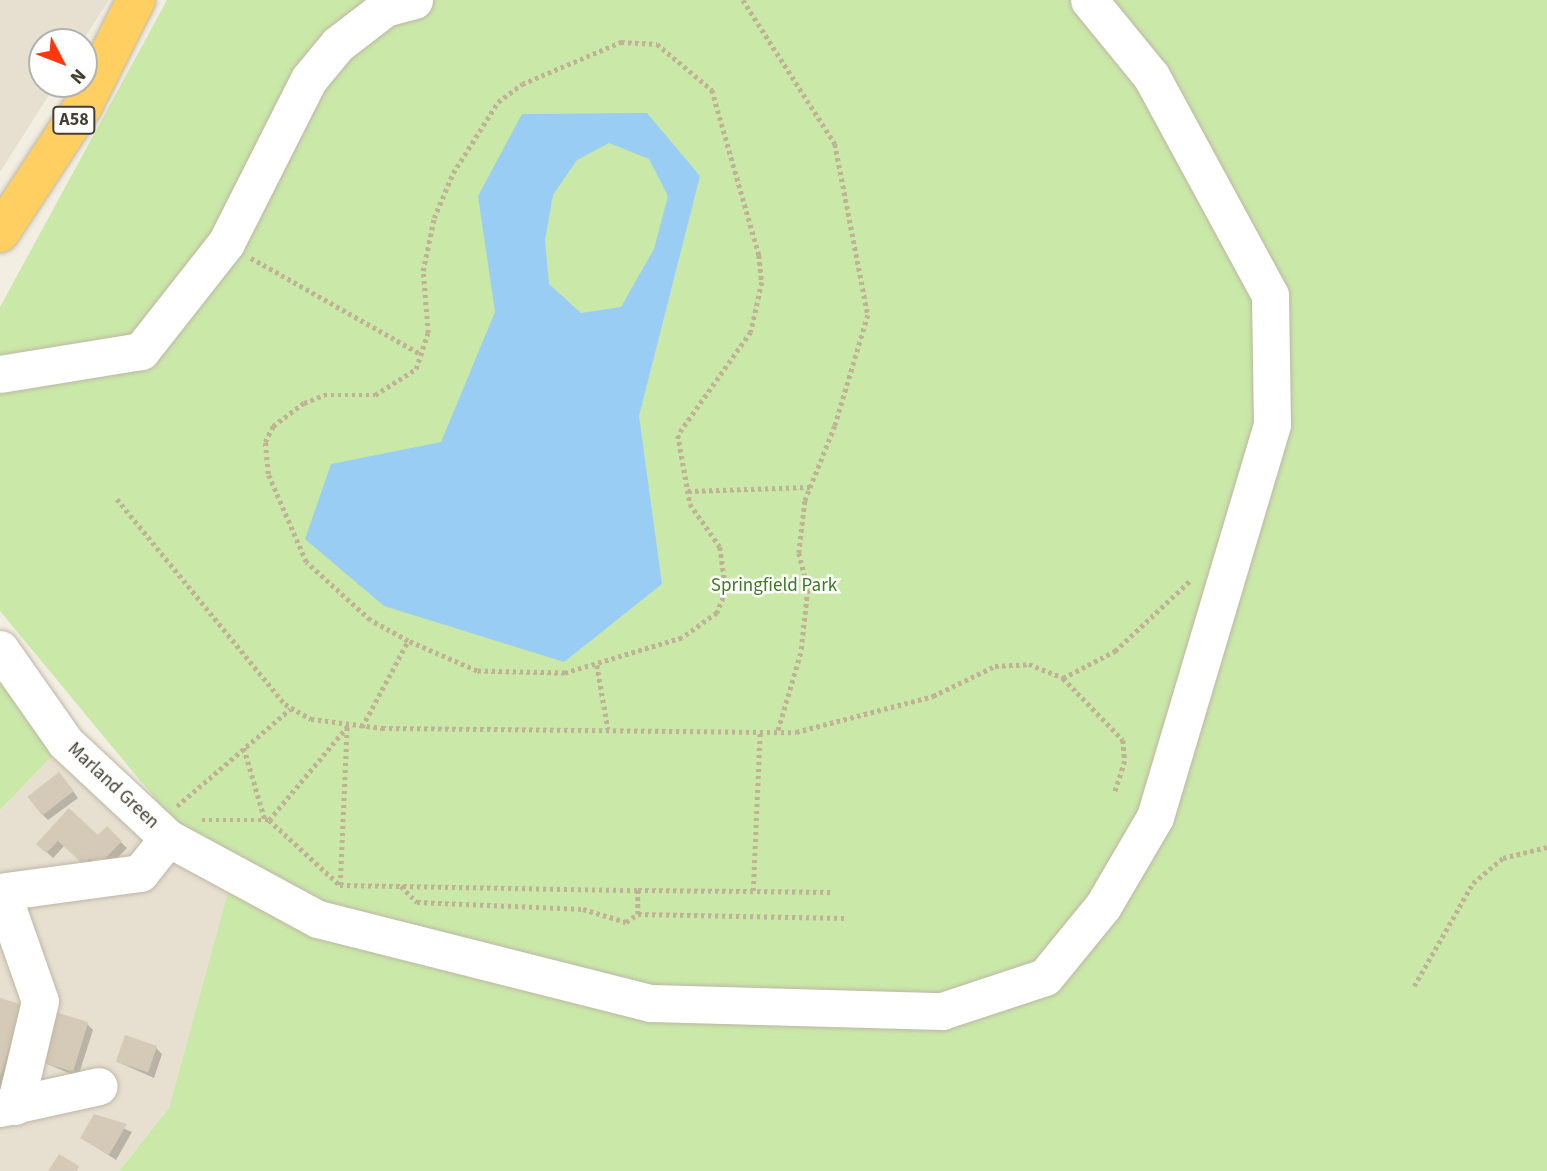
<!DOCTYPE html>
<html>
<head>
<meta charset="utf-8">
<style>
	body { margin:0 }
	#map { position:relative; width:1547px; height:1171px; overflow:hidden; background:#f2eee2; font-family:"Source Sans 3",sans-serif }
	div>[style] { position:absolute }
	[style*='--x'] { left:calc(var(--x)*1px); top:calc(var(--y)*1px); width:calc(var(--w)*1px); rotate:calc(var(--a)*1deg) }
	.residential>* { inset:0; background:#e7e0d0 }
	.green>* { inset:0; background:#cae9a8 }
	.water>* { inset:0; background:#9acdf4 }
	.shadow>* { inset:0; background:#0003 }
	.building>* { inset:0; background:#d4cab7; transform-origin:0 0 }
	.path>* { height:4.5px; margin-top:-2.25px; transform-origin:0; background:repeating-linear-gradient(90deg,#c1b295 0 3.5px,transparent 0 7px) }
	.roads { filter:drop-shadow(0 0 2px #beb6a5) drop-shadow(0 0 2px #beb6a5) }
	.minor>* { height:37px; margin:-18.5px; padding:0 18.5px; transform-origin:18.5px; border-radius:18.5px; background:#fff }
	.highway>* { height:38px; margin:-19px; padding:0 19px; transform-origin:19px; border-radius:19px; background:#ffcf61 }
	span { translate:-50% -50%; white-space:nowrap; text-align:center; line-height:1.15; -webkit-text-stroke:5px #fff; paint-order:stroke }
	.shield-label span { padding:2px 5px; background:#fff; border:2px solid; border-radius:5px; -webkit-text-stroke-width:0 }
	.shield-label { font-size:18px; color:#443e33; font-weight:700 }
	.park-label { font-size:19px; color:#417824 }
	.street-label { font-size:19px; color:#443e33 }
	.north { position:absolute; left:28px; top:28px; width:70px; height:70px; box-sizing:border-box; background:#fff; border:2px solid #b4b2ad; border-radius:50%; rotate:132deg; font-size:19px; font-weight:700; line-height:28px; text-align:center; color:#443e33 }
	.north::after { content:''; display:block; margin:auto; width:24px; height:32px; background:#ff380d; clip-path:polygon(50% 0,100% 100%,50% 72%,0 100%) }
</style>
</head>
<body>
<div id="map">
	<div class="residential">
		<i style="clip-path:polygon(0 0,109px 0,82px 42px,42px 42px,42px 84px,56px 84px,0 172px)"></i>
		<i style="clip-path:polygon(54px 754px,229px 888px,169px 1108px,119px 1171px,0 1171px,0 810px)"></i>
	</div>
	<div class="green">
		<i style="clip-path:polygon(167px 0,1547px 0,1547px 1171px,119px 1171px,169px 1108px,229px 888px,0 611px,0 307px)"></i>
		<i style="clip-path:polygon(0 670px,54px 754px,0 810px)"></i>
	</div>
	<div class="water">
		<i style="clip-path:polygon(evenodd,647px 113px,700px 176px,639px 416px,662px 584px,564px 662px,384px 606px,305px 539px,331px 464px,441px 442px,495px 312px,478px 196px,522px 114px,647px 113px,609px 143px,649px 159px,668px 196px,654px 249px,621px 307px,581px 313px,549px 284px,545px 240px,553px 195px,577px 160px,609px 143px)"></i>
	</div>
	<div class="shadow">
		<i style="clip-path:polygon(65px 780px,78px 798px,48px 820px,42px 814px)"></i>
		<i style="clip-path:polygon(69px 810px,98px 838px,107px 829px,127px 848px,105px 871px,91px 870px,65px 845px,53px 858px,38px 844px)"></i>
		<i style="clip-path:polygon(0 1000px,22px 1007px,0 1091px)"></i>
		<i style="clip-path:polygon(87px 1024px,93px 1030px,78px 1077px,38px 1060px)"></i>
		<i style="clip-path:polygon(156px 1048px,162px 1054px,154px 1078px,118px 1062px)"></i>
		<i style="clip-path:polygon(95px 1116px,132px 1132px,116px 1160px,82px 1138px)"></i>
	</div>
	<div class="building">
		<i style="left:59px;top:772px;width:24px;height:40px;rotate:52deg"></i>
		<i style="clip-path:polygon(69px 808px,98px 835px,107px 826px,122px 841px,98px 866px,90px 859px,84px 865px,58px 841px,46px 853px,36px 844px)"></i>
		<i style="clip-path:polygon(0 998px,23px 1005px,1px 1075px,0 1075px)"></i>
		<i style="left:52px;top:1011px;width:38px;height:52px;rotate:17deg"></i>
		<i style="left:125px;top:1035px;width:34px;height:28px;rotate:19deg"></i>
		<i style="clip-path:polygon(94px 1114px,127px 1124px,109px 1155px,80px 1138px)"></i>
		<i style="clip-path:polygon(59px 1154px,79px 1166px,77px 1171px,48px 1171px)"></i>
	</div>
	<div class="path">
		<i style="--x:743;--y:0;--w:171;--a:57.4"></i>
		<i style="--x:835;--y:144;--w:174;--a:79.1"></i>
		<i style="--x:868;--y:315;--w:116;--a:106.6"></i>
		<i style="--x:835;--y:426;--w:81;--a:111.8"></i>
		<i style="--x:805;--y:501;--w:52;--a:96.6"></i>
		<i style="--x:799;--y:553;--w:38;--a:76"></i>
		<i style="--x:808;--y:590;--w:63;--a:96.3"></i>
		<i style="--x:801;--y:653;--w:81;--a:106.4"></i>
		<i style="--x:251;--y:258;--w:195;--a:29.5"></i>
		<i style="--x:688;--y:491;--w:122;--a:-1.9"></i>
		<i style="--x:117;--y:499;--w:265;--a:50.7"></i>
		<i style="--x:285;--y:704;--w:30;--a:30"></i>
		<i style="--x:311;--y:719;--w:72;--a:7.2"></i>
		<i style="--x:382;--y:728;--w:414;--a:0.6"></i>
		<i style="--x:796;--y:732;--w:142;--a:-14.7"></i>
		<i style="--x:933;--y:696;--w:69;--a:-25.8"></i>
		<i style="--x:995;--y:666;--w:34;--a:-3"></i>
		<i style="--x:1029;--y:664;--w:37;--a:22"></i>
		<i style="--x:1063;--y:678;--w:86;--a:45.9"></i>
		<i style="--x:1123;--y:740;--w:21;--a:85"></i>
		<i style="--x:1125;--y:761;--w:33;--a:108"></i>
		<i style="--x:597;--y:665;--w:65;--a:80.2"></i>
		<i style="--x:1063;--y:678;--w:59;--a:-27.4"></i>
		<i style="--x:1115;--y:651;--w:105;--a:-43.1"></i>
		<i style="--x:362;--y:727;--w:98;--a:-61.9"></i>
		<i style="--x:408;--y:641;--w:43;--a:-151.1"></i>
		<i style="--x:370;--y:620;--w:86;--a:-137.8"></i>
		<i style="--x:306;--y:562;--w:96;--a:-113.4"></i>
		<i style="--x:268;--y:474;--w:32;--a:-95"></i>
		<i style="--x:265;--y:442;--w:18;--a:-63"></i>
		<i style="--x:273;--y:426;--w:39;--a:-37"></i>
		<i style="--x:304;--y:403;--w:22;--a:-22"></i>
		<i style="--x:324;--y:395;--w:51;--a:0"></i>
		<i style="--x:375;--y:395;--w:49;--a:-32.4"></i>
		<i style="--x:416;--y:369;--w:38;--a:-72"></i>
		<i style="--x:428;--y:333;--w:62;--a:-94.6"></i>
		<i style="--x:423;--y:271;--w:54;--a:-78.3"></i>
		<i style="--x:434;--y:218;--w:49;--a:-67.1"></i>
		<i style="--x:453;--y:173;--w:84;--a:-57.6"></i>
		<i style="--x:498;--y:102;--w:30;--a:-37"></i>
		<i style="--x:522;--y:84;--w:108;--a:-23"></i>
		<i style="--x:621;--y:42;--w:36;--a:3"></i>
		<i style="--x:657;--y:44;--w:72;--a:39.9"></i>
		<i style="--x:712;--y:90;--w:172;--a:74.1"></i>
		<i style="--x:759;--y:255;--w:27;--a:84"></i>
		<i style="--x:762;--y:282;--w:51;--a:102.4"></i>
		<i style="--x:751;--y:332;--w:126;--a:125.3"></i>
		<i style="--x:678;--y:435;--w:70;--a:80.1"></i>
		<i style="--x:690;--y:504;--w:52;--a:55.1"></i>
		<i style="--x:720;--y:547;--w:44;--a:82.2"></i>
		<i style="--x:726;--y:591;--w:24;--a:112"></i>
		<i style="--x:717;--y:613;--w:43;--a:144.5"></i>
		<i style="--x:682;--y:638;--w:122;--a:163.3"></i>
		<i style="--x:565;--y:673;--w:88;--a:-178.7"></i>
		<i style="--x:477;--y:671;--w:75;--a:-156.5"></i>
		<i style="--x:244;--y:748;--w:75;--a:73.7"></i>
		<i style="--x:177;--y:806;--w:149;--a:-40.6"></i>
		<i style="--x:202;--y:820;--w:67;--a:0"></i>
		<i style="--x:269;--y:820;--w:123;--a:-50"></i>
		<i style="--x:269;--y:820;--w:96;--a:42.5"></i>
		<i style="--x:340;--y:885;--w:298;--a:1"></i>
		<i style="--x:638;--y:890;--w:24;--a:90"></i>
		<i style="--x:638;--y:914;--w:206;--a:1.1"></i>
		<i style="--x:340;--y:885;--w:158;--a:-87.5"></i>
		<i style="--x:401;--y:886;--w:23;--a:45"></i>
		<i style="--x:417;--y:902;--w:166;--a:2.4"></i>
		<i style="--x:583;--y:909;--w:45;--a:16.8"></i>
		<i style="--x:626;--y:922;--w:14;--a:-34"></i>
		<i style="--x:638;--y:890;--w:195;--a:0.6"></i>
		<i style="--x:753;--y:891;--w:161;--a:-87.5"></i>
		<i style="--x:1414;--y:986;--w:119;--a:-60.2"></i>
		<i style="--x:1473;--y:883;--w:39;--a:-40"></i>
		<i style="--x:1503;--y:858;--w:45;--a:-14"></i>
	</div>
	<div class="roads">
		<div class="minor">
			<i style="--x:0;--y:374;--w:143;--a:-9.3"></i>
			<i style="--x:141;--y:351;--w:137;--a:-51.8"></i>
			<i style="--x:226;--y:243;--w:184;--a:-63.2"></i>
			<i style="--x:309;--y:79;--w:45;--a:-50.4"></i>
			<i style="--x:338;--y:44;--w:59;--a:-37.5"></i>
			<i style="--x:385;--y:8;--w:30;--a:-15"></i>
			<i style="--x:0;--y:649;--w:113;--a:55"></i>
			<i style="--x:65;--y:742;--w:141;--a:43"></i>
			<i style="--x:168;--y:838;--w:45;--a:128.7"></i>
			<i style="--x:140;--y:873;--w:141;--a:172.3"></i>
			<i style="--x:168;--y:838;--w:170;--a:28.4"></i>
			<i style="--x:318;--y:919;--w:343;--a:14.2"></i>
			<i style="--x:651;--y:1003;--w:291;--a:1.6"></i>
			<i style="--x:942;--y:1011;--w:108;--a:-18.3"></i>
			<i style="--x:1045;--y:977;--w:92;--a:-50.8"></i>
			<i style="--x:1103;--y:906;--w:103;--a:-59.7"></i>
			<i style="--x:1155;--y:817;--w:410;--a:-73.4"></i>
			<i style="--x:1272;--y:424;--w:129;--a:-90.9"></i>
			<i style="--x:1270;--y:295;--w:249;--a:-118.5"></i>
			<i style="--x:1151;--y:76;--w:98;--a:-129.2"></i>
			<i style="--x:2;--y:893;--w:114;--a:70.6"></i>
			<i style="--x:40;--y:1001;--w:108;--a:103.4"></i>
			<i style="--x:0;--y:1108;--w:101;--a:-12.5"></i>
		</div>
		<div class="highway">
			<i style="--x:0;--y:233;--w:152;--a:-56.8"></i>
			<i style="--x:83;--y:106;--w:119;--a:-63.4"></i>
		</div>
	</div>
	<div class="shield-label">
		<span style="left:74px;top:120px">A58</span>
	</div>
	<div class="park-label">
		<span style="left:774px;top:586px">Springfield Park</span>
	</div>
	<div class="street-label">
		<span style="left:113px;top:786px;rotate:43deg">Marland Green</span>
	</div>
	<div class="north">N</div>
</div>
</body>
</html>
